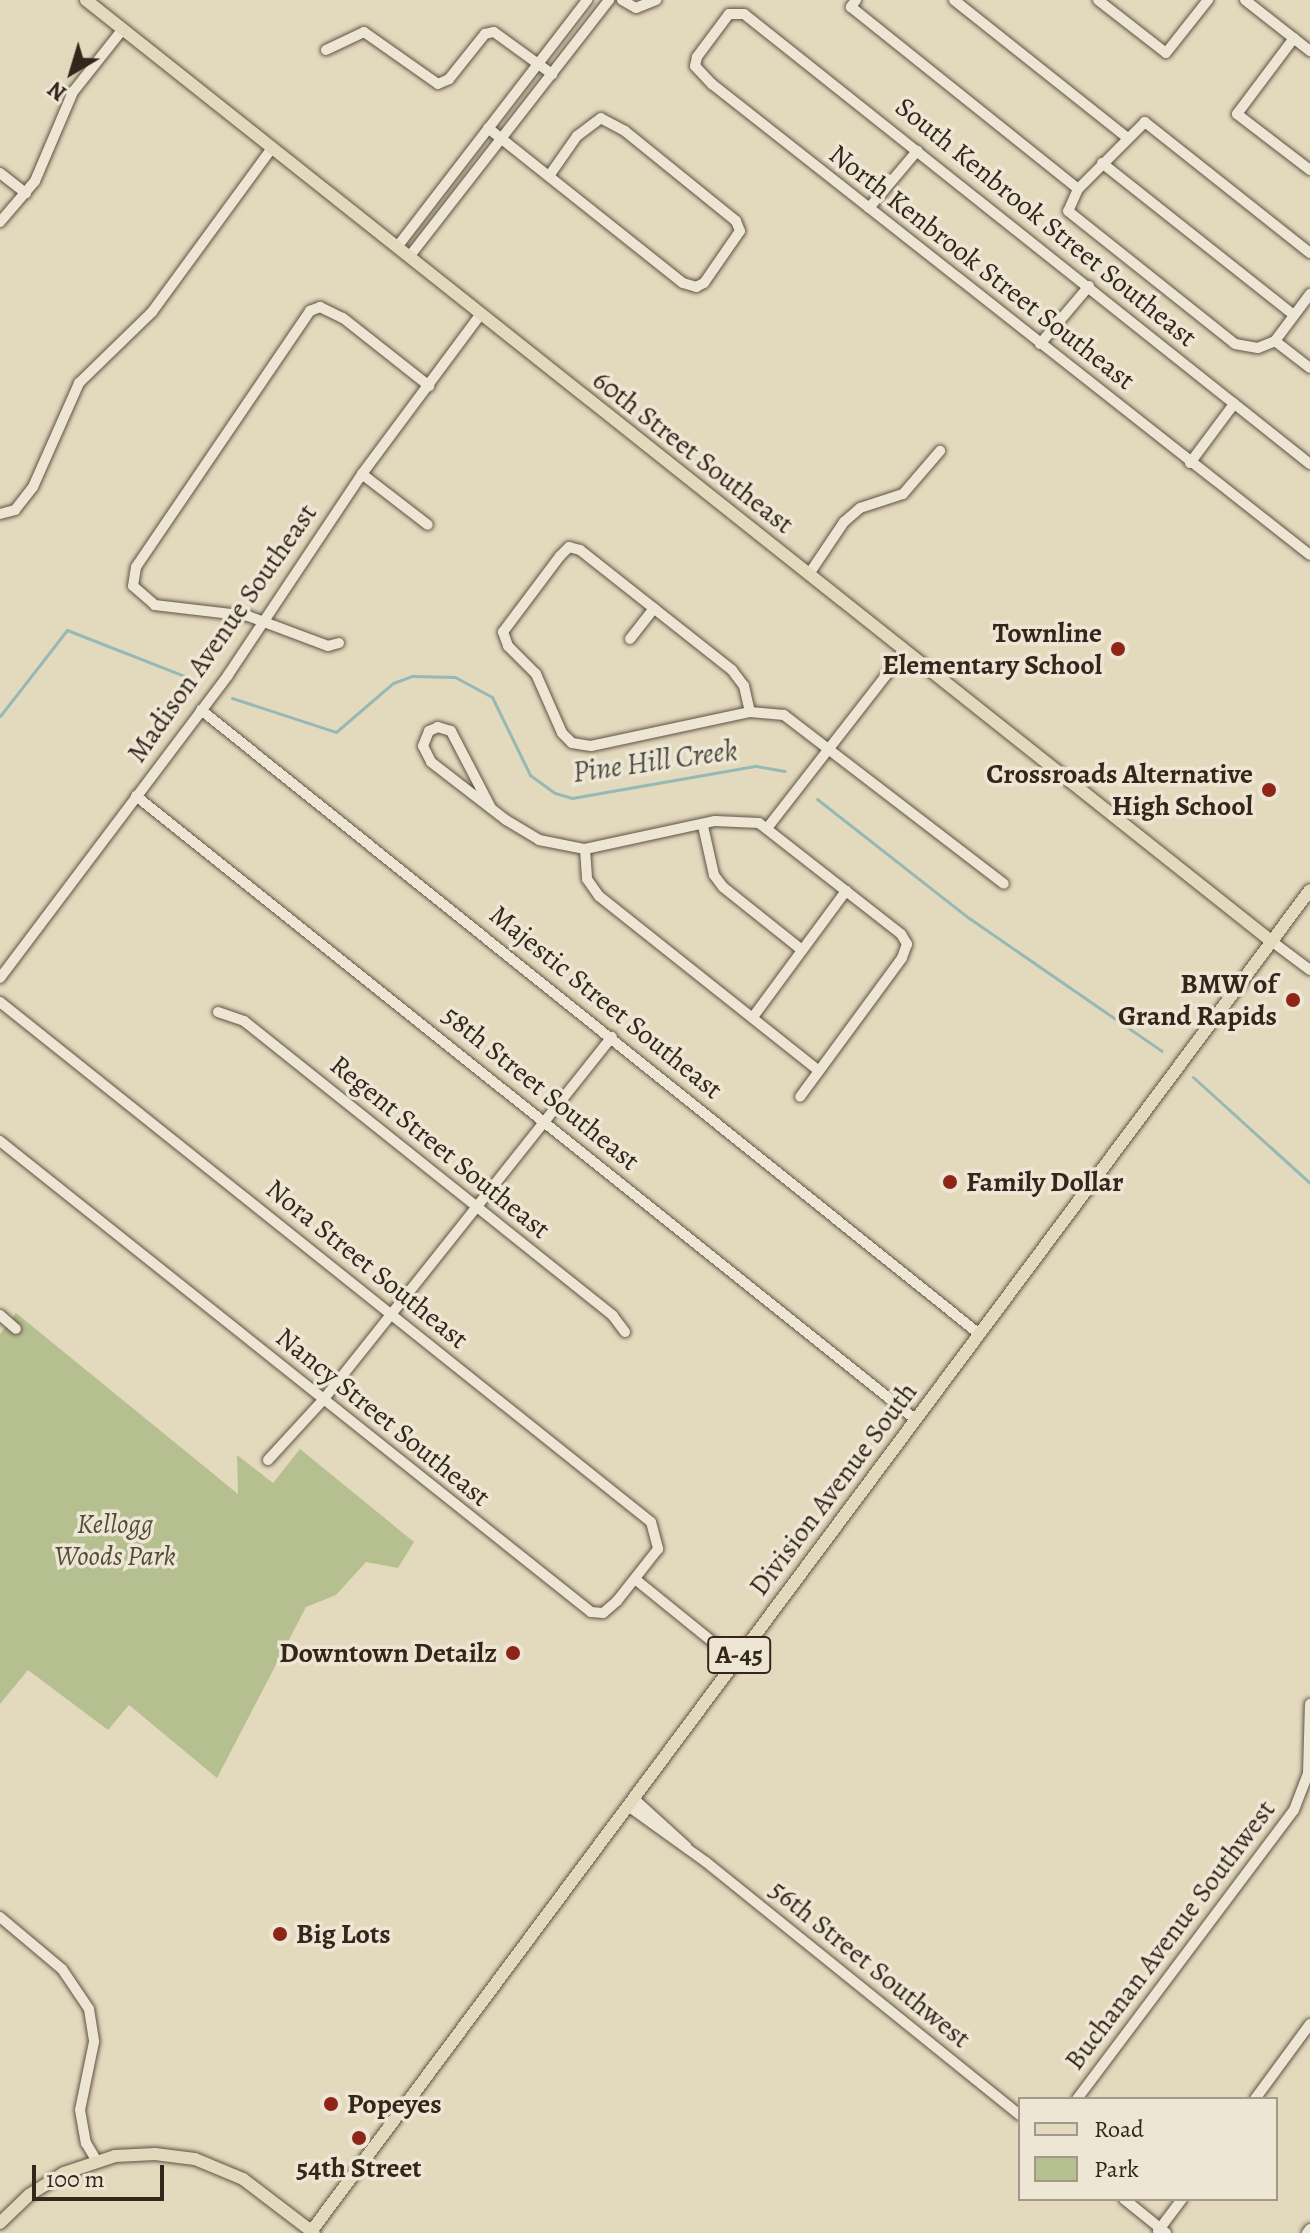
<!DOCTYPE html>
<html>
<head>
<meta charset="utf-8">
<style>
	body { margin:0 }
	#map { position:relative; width:1310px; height:2233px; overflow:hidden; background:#e3d9bd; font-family:Alegreya,serif }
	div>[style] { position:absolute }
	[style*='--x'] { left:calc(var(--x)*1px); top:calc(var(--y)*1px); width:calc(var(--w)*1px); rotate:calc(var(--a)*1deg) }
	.green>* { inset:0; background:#b5bf90 }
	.stream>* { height:3px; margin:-1.5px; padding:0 1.5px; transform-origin:1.5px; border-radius:1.5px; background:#96b9b6 }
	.roads { filter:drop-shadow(0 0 2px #5f5344) drop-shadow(0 0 2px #5f5344) }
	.minor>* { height:10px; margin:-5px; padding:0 5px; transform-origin:5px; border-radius:5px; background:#ede6d4 }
	.major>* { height:12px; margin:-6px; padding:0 6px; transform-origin:6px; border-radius:6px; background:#e3d9bd }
	.dots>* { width:22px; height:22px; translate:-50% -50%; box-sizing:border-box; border:4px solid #ede6d4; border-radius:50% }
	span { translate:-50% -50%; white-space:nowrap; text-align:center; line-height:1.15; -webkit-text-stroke:7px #ede6d4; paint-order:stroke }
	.shield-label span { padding:2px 6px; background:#ede6d4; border:2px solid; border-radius:6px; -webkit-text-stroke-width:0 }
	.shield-label { font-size:26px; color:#33261b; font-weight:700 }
	.street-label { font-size:28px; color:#33261b }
	.poi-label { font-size:28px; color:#33261b; font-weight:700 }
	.right { translate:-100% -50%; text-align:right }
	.left { translate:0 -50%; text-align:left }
	.park-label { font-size:28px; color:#544c38; font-style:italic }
	.water-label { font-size:30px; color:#4c4b42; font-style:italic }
	.legend { position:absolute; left:1018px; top:2097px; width:260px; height:104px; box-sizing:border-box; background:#ede6d4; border:2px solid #a3998a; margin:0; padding:10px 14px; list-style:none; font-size:24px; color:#33261b }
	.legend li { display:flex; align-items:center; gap:16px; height:40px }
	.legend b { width:40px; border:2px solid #a3998a }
	.north { position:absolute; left:32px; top:32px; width:80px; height:80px; -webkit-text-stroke:6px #ede6d4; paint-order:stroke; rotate:218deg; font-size:22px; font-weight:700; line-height:32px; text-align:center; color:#33261b }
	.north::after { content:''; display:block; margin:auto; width:28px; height:36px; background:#33261b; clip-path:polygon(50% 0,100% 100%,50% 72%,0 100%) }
	.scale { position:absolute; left:32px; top:2165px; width:132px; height:36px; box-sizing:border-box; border:4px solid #33261b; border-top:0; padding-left:10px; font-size:24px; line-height:28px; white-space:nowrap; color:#33261b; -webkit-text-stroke:6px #ede6d4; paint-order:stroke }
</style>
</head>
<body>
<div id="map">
	<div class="green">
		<i style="clip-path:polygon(16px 1313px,238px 1494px,237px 1455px,273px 1483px,300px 1449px,414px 1542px,398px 1568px,366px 1562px,336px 1595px,306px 1607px,217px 1778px,129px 1705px,108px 1730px,28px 1670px,0 1704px,0 1334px)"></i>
	</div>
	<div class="stream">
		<i style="--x:232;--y:698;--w:109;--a:18.1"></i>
		<i style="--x:336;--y:732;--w:75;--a:-40.7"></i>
		<i style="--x:393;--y:683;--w:20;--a:-20"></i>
		<i style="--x:412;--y:676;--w:43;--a:1.3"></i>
		<i style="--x:455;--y:677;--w:42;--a:28.4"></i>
		<i style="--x:492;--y:697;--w:87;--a:64"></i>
		<i style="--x:530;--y:775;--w:31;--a:36"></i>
		<i style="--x:555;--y:793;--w:18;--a:16"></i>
		<i style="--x:572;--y:798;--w:187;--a:-9.9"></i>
		<i style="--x:756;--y:766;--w:29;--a:10"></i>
		<i style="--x:0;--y:716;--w:109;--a:-52.1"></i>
		<i style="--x:67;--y:630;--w:143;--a:21.4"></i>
		<i style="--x:817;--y:799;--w:193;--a:38.1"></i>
		<i style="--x:969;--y:918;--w:234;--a:34.6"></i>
		<i style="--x:1193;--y:1077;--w:158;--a:42.2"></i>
	</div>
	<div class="roads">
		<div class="minor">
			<i style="--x:622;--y:0;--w:16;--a:30"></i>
			<i style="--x:636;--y:8;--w:22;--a:-22"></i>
			<i style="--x:856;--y:0;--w:9;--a:126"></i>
			<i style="--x:851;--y:7;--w:291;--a:38.7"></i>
			<i style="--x:954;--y:0;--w:218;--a:38.5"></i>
			<i style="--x:1098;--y:0;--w:86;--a:37.9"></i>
			<i style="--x:1166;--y:53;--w:68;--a:-51.6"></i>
			<i style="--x:1245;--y:0;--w:83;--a:38.1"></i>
			<i style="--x:1294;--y:38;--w:95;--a:126.9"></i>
			<i style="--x:1237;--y:114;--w:92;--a:37.5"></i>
			<i style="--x:326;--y:50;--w:42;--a:-25.3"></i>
			<i style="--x:364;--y:32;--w:90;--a:35.1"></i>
			<i style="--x:438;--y:84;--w:12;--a:-24"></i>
			<i style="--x:449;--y:79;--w:58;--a:-51.3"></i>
			<i style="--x:485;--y:34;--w:9;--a:-13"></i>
			<i style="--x:494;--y:32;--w:72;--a:35.9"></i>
			<i style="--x:488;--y:128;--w:249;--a:38.5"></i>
			<i style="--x:683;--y:283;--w:14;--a:17"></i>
			<i style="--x:696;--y:287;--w:9;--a:-27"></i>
			<i style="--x:704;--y:283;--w:63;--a:-55.3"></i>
			<i style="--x:740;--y:231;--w:11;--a:-112"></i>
			<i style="--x:736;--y:221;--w:143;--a:-141"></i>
			<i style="--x:625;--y:131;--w:27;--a:-152"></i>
			<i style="--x:601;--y:118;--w:30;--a:143"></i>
			<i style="--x:577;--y:136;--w:49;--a:125"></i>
			<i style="--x:1102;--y:163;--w:245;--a:38.4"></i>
			<i style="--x:0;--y:173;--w:33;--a:38"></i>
			<i style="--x:869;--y:208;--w:75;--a:-49.9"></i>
			<i style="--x:0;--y:222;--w:54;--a:-49.5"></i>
			<i style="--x:35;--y:181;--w:97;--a:-66.9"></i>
			<i style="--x:73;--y:92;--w:80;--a:-51.6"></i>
			<i style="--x:397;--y:247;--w:312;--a:-52.4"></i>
			<i style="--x:1310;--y:253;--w:211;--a:-141.6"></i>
			<i style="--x:1145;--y:122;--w:95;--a:135"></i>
			<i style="--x:1078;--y:189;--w:24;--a:114"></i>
			<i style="--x:1068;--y:211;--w:213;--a:38.5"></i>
			<i style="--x:1235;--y:344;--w:23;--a:10"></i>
			<i style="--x:1258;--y:348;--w:18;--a:-22"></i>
			<i style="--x:1275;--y:341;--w:44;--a:37.6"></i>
			<i style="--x:409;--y:257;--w:326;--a:-52.1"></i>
			<i style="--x:1275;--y:341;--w:59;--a:-53.3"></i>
			<i style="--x:1040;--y:344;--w:76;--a:-49.8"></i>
			<i style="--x:1190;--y:463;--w:74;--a:-53.3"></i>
			<i style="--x:1310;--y:464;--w:723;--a:-141.51"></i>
			<i style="--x:744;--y:14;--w:15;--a:180"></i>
			<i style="--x:729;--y:14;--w:54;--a:126.7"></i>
			<i style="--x:697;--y:57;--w:9;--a:103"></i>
			<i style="--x:695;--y:66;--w:25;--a:47"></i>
			<i style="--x:712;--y:84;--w:761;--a:38.22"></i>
			<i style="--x:362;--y:474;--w:83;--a:37.7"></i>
			<i style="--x:0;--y:514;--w:16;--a:-15"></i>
			<i style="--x:15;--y:510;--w:29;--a:-52"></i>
			<i style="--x:33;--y:487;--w:114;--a:-66.1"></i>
			<i style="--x:79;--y:383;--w:102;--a:-44.2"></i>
			<i style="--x:152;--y:312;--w:203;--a:-53.8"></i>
			<i style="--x:809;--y:574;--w:63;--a:-56.1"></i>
			<i style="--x:844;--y:522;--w:21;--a:-41"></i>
			<i style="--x:860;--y:508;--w:45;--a:-18"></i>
			<i style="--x:903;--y:494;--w:57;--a:-49.3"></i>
			<i style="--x:630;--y:639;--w:39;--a:-52"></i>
			<i style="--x:339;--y:643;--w:11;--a:165"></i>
			<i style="--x:328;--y:646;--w:85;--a:-159.4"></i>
			<i style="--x:248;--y:616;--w:94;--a:-173.3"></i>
			<i style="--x:155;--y:605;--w:29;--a:-139"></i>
			<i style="--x:133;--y:586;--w:19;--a:-81"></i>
			<i style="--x:136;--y:567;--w:310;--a:-55.8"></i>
			<i style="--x:310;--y:311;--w:11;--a:-22"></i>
			<i style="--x:320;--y:307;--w:25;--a:26"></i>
			<i style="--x:343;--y:318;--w:110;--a:38.3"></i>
			<i style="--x:201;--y:710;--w:996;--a:38.72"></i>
			<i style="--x:750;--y:712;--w:27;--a:-103"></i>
			<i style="--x:744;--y:686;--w:20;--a:-127"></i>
			<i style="--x:732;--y:670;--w:194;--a:-141.7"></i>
			<i style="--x:580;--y:550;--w:11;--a:-165"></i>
			<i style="--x:569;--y:547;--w:13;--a:135"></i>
			<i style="--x:560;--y:556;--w:95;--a:126.9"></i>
			<i style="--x:503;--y:632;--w:15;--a:70"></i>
			<i style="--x:508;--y:646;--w:40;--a:45"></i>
			<i style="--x:536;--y:674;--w:64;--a:66.2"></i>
			<i style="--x:562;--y:733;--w:14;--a:45"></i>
			<i style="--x:572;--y:743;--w:19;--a:9"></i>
			<i style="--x:591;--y:746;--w:163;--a:-12.1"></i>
			<i style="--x:750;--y:712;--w:34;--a:5"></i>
			<i style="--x:784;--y:715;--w:277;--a:37.5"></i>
			<i style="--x:136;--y:796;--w:997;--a:38.65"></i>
			<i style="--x:491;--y:808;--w:87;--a:-117.5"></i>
			<i style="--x:451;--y:731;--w:14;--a:-163"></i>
			<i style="--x:438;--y:727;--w:10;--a:156"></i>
			<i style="--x:429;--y:731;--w:16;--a:112"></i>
			<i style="--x:423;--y:746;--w:18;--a:63"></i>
			<i style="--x:431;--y:762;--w:95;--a:37.7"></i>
			<i style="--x:506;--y:820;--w:39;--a:31"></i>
			<i style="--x:539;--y:840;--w:47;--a:11.1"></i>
			<i style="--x:585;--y:849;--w:133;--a:-12.2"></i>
			<i style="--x:715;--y:821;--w:44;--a:2.6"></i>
			<i style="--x:759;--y:823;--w:180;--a:38"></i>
			<i style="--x:901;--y:934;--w:12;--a:59"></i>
			<i style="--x:907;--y:944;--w:15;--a:110"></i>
			<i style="--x:902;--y:958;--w:172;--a:126.3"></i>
			<i style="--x:703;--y:826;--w:50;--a:77.3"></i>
			<i style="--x:714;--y:875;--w:15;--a:53"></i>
			<i style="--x:723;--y:887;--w:101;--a:38.6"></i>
			<i style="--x:768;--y:827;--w:223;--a:-52.1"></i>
			<i style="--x:585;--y:849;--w:30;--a:86"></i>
			<i style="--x:587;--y:879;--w:21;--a:55"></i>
			<i style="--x:599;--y:896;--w:281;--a:38.5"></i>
			<i style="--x:1270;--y:940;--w:50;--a:36.9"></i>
			<i style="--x:0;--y:978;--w:379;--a:-53"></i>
			<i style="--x:228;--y:675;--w:242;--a:-56.3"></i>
			<i style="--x:362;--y:474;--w:199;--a:-53.4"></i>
			<i style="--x:0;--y:1002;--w:833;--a:38.62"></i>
			<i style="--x:651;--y:1522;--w:28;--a:75"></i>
			<i style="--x:658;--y:1549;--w:66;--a:128.3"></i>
			<i style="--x:617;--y:1601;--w:18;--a:139"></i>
			<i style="--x:603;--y:1613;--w:12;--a:-175"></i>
			<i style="--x:591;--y:1612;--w:756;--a:-141.45"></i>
			<i style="--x:218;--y:1012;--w:28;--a:19"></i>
			<i style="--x:244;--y:1021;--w:472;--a:38.6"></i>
			<i style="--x:613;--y:1316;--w:20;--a:53"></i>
			<i style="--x:753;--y:1017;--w:157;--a:-53.6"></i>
			<i style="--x:0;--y:1315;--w:21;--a:41"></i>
			<i style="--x:268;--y:1460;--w:81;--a:-47.5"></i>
			<i style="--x:323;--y:1400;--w:464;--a:-51.5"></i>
			<i style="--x:635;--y:1579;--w:129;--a:39"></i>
			<i style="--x:633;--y:1798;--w:72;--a:42.2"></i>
			<i style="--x:628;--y:1806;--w:96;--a:35.7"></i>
			<i style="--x:706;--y:1862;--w:403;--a:38.9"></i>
			<i style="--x:0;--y:1917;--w:81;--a:40"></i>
			<i style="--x:62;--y:1969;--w:48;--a:56"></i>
			<i style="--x:89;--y:2009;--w:33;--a:81"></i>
			<i style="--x:94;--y:2042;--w:69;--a:101.6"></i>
			<i style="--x:80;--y:2110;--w:34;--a:80"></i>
			<i style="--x:86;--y:2143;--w:21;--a:59"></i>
			<i style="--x:1077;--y:2099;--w:361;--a:-53.1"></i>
			<i style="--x:1294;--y:1810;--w:39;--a:-69"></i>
			<i style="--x:1308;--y:1774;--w:70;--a:-88.4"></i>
			<i style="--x:1255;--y:2099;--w:93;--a:-53.7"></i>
			<i style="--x:1124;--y:2199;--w:54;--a:39"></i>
			<i style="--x:1158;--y:2231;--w:40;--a:-53"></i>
			<i style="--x:1307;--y:2233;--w:5;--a:-53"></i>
		</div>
		<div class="major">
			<i style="--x:86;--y:0;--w:1512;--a:38.45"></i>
			<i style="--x:0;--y:2223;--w:40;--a:-44"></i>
			<i style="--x:29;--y:2195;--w:41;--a:-32.2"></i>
			<i style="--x:64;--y:2173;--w:54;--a:-18.4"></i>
			<i style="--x:115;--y:2156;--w:40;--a:-2.9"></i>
			<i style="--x:155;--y:2154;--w:40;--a:7.1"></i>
			<i style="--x:195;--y:2159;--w:52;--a:22.6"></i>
			<i style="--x:243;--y:2179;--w:89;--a:37.3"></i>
			<i style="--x:310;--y:2233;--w:1674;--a:-53.33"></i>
		</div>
	</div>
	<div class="dots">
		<i style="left:1118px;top:649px;background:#8f2418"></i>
		<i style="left:1269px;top:790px;background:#8f2418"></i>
		<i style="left:1293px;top:1000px;background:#8f2418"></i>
		<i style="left:950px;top:1182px;background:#8f2418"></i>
		<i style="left:513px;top:1653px;background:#8f2418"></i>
		<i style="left:280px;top:1934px;background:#8f2418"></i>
		<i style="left:331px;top:2104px;background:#8f2418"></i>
		<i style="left:359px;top:2138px;background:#8f2418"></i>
	</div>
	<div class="shield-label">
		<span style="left:739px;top:1655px">A-45</span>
	</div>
	<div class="street-label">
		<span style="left:1046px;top:222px;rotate:39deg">South Kenbrook Street Southeast</span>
		<span style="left:982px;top:267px;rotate:38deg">North Kenbrook Street Southeast</span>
		<span style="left:693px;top:452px;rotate:38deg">60th Street Southeast</span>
		<span style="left:222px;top:633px;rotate:-55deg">Madison Avenue Southeast</span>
		<span style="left:606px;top:1002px;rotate:39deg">Majestic Street Southeast</span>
		<span style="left:541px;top:1088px;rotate:39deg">58th Street Southeast</span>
		<span style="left:440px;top:1147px;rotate:39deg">Regent Street Southeast</span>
		<span style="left:367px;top:1264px;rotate:39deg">Nora Street Southeast</span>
		<span style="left:383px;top:1417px;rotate:39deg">Nancy Street Southeast</span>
		<span style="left:833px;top:1489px;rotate:-53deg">Division Avenue South</span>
		<span style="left:1170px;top:1935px;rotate:-53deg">Buchanan Avenue Southwest</span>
		<span style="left:870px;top:1964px;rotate:39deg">56th Street Southwest</span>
	</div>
	<div class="poi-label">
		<span class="right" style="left:1102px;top:649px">Townline<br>Elementary School</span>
		<span class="right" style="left:1253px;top:790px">Crossroads Alternative<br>High School</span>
		<span class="right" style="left:1277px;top:1000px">BMW of<br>Grand Rapids</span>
		<span class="left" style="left:966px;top:1182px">Family Dollar</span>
		<span class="right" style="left:497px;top:1653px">Downtown Detailz</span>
		<span class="left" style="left:296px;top:1934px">Big Lots</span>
		<span class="left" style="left:347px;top:2104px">Popeyes</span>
		<span style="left:359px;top:2168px">54th Street</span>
	</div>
	<div class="park-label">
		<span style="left:115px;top:1540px">Kellogg<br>Woods Park</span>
	</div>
	<div class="water-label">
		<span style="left:655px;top:761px;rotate:-8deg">Pine Hill Creek</span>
	</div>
	<ul class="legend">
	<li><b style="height:10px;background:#e3d9bd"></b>Road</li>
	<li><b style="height:22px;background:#b5bf90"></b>Park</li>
	</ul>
	<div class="north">N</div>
	<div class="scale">100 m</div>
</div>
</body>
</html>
